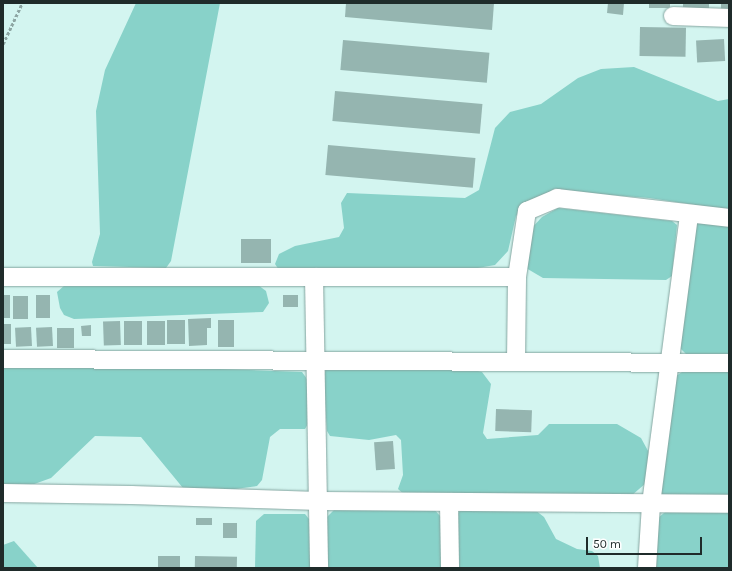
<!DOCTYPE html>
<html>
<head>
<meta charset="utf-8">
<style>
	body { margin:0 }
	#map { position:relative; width:732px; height:571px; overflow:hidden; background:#d3f5f0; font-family:Karla,sans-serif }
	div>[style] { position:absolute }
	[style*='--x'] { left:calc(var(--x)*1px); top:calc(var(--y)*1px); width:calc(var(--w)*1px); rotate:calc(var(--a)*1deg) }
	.green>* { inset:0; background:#88d2c9 }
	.building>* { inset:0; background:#95b5b0; transform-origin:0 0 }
	.path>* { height:2.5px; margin-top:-1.25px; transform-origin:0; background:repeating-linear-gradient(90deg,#8da6a3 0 3px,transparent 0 5px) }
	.roads { filter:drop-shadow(0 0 1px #84a49f) drop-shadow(0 0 1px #84a49f) }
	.minor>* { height:18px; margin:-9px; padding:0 9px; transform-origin:9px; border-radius:9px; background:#fff }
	span { translate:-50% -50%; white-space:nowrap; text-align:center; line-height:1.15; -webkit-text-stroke:3px #fff; paint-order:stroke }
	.frame { position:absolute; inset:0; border:4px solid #1f2b2a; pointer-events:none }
	.scale { position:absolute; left:586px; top:537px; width:116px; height:18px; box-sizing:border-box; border:2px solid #1f2b2a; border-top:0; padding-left:5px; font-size:12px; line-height:14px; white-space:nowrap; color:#1f2b2a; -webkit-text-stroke:3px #fff; paint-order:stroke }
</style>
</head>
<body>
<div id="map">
	<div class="green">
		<i style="clip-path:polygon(136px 3px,220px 3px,171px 261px,166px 268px,93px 266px,92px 262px,100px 234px,96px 111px,105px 70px)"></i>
		<i style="clip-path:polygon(634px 67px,718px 101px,729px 99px,729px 210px,649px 198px,583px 193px,527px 204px,516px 216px,508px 251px,495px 265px,472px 269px,279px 270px,275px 264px,279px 254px,295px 246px,339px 237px,344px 228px,341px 203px,347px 193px,465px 198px,479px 190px,495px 128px,510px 112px,541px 104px,578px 78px,601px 69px)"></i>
		<i style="clip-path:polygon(558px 208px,672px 221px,677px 225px,672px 276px,666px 280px,543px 278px,526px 268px,529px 231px,542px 217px)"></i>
		<i style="clip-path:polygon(707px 220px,729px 224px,729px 355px,687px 355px,678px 346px,697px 224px)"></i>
		<i style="clip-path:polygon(65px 285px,258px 285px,266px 291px,269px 303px,263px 312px,74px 319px,64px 315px,60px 308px,57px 292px)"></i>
		<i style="clip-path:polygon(162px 367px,302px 372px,307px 379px,309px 422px,305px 429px,280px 429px,270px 437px,262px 480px,257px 486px,197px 494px,183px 488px,141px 437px,95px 436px,51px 478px,26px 487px,3px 487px,3px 368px)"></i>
		<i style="clip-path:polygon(327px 368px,474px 370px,482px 372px,491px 384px,483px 433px,487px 439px,538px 435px,549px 424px,617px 424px,641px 438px,653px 460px,646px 483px,631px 496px,406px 496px,398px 489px,403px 475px,401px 440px,396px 435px,369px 440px,330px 436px,327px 431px,323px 375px)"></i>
		<i style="clip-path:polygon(685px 370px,729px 370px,729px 497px,666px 498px,658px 493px,673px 378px)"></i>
		<i style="clip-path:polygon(337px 507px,433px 508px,441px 517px,441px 568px,326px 568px,326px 518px)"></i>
		<i style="clip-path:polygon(462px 509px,535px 510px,544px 517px,556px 539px,577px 549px,592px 551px,598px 556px,600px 568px,456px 568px,454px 517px)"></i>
		<i style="clip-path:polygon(669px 509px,729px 509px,729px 568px,656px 568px,659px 517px)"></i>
		<i style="clip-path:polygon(264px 514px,305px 514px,313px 524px,313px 568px,255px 568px,256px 521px)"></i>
		<i style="clip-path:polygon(14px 541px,38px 568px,3px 568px,3px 545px)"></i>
	</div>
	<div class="building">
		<i style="clip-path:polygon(346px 3px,494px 3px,492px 30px,345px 17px)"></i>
		<i style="clip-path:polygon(608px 3px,624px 3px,623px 15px,607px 13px)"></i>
		<i style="left:649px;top:3px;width:21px;height:5px"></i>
		<i style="clip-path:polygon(683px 3px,709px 3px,709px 10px,683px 9px)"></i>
		<i style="left:721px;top:3px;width:8px;height:10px"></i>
		<i style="left:640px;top:27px;width:46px;height:29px;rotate:1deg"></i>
		<i style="left:724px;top:39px;width:22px;height:28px;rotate:87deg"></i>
		<i style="left:343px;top:40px;width:147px;height:30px;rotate:5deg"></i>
		<i style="left:335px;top:91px;width:148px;height:30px;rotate:5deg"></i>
		<i style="left:328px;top:145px;width:148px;height:30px;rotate:5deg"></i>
		<i style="left:241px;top:239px;width:30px;height:24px"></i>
		<i style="left:3px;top:295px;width:7px;height:23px"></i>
		<i style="left:36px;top:295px;width:14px;height:23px"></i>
		<i style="left:298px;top:295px;width:12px;height:15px;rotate:90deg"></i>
		<i style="left:13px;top:296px;width:15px;height:23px"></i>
		<i style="clip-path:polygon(211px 318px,211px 328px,207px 328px,207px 345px,189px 346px,188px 319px)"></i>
		<i style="left:167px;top:320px;width:18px;height:24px"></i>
		<i style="left:218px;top:320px;width:16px;height:27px"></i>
		<i style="left:120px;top:321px;width:24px;height:17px;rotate:88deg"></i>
		<i style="left:124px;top:321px;width:18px;height:24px"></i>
		<i style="left:147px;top:321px;width:18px;height:24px"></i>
		<i style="left:11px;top:324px;width:20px;height:8px;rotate:90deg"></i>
		<i style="clip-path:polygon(91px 325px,91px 336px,82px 336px,81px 326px)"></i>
		<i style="left:31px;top:327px;width:19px;height:16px;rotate:87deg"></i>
		<i style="left:52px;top:327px;width:19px;height:16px;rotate:87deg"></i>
		<i style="left:57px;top:328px;width:17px;height:20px"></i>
		<i style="left:496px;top:409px;width:36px;height:22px;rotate:2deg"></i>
		<i style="left:393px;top:441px;width:28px;height:19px;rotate:86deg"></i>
		<i style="left:196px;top:518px;width:16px;height:7px"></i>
		<i style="left:223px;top:523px;width:14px;height:15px"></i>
		<i style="left:180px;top:556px;width:12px;height:22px;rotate:90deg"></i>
		<i style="left:195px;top:556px;width:42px;height:12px;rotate:1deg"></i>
	</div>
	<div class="path">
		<i style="--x:3;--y:44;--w:45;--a:-65.1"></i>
	</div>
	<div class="roads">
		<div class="minor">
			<i style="--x:673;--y:16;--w:56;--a:2"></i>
			<i style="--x:3;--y:277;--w:514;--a:0"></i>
			<i style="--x:314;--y:277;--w:291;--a:89"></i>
			<i style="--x:3;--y:359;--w:726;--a:0.32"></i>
			<i style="--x:516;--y:361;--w:84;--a:-89.3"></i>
			<i style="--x:517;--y:277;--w:67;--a:-81.4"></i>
			<i style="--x:527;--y:211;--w:33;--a:-23"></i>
			<i style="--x:557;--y:198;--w:173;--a:6.6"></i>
			<i style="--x:3;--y:493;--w:128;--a:0.9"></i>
			<i style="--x:131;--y:495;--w:188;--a:1.8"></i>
			<i style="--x:319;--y:501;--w:410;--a:0.4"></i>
			<i style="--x:449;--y:502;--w:66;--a:89.1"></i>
			<i style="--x:647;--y:568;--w:64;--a:-86.4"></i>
			<i style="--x:651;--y:504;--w:292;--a:-82.5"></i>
		</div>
	</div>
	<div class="frame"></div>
	<div class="scale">50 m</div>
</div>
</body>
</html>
